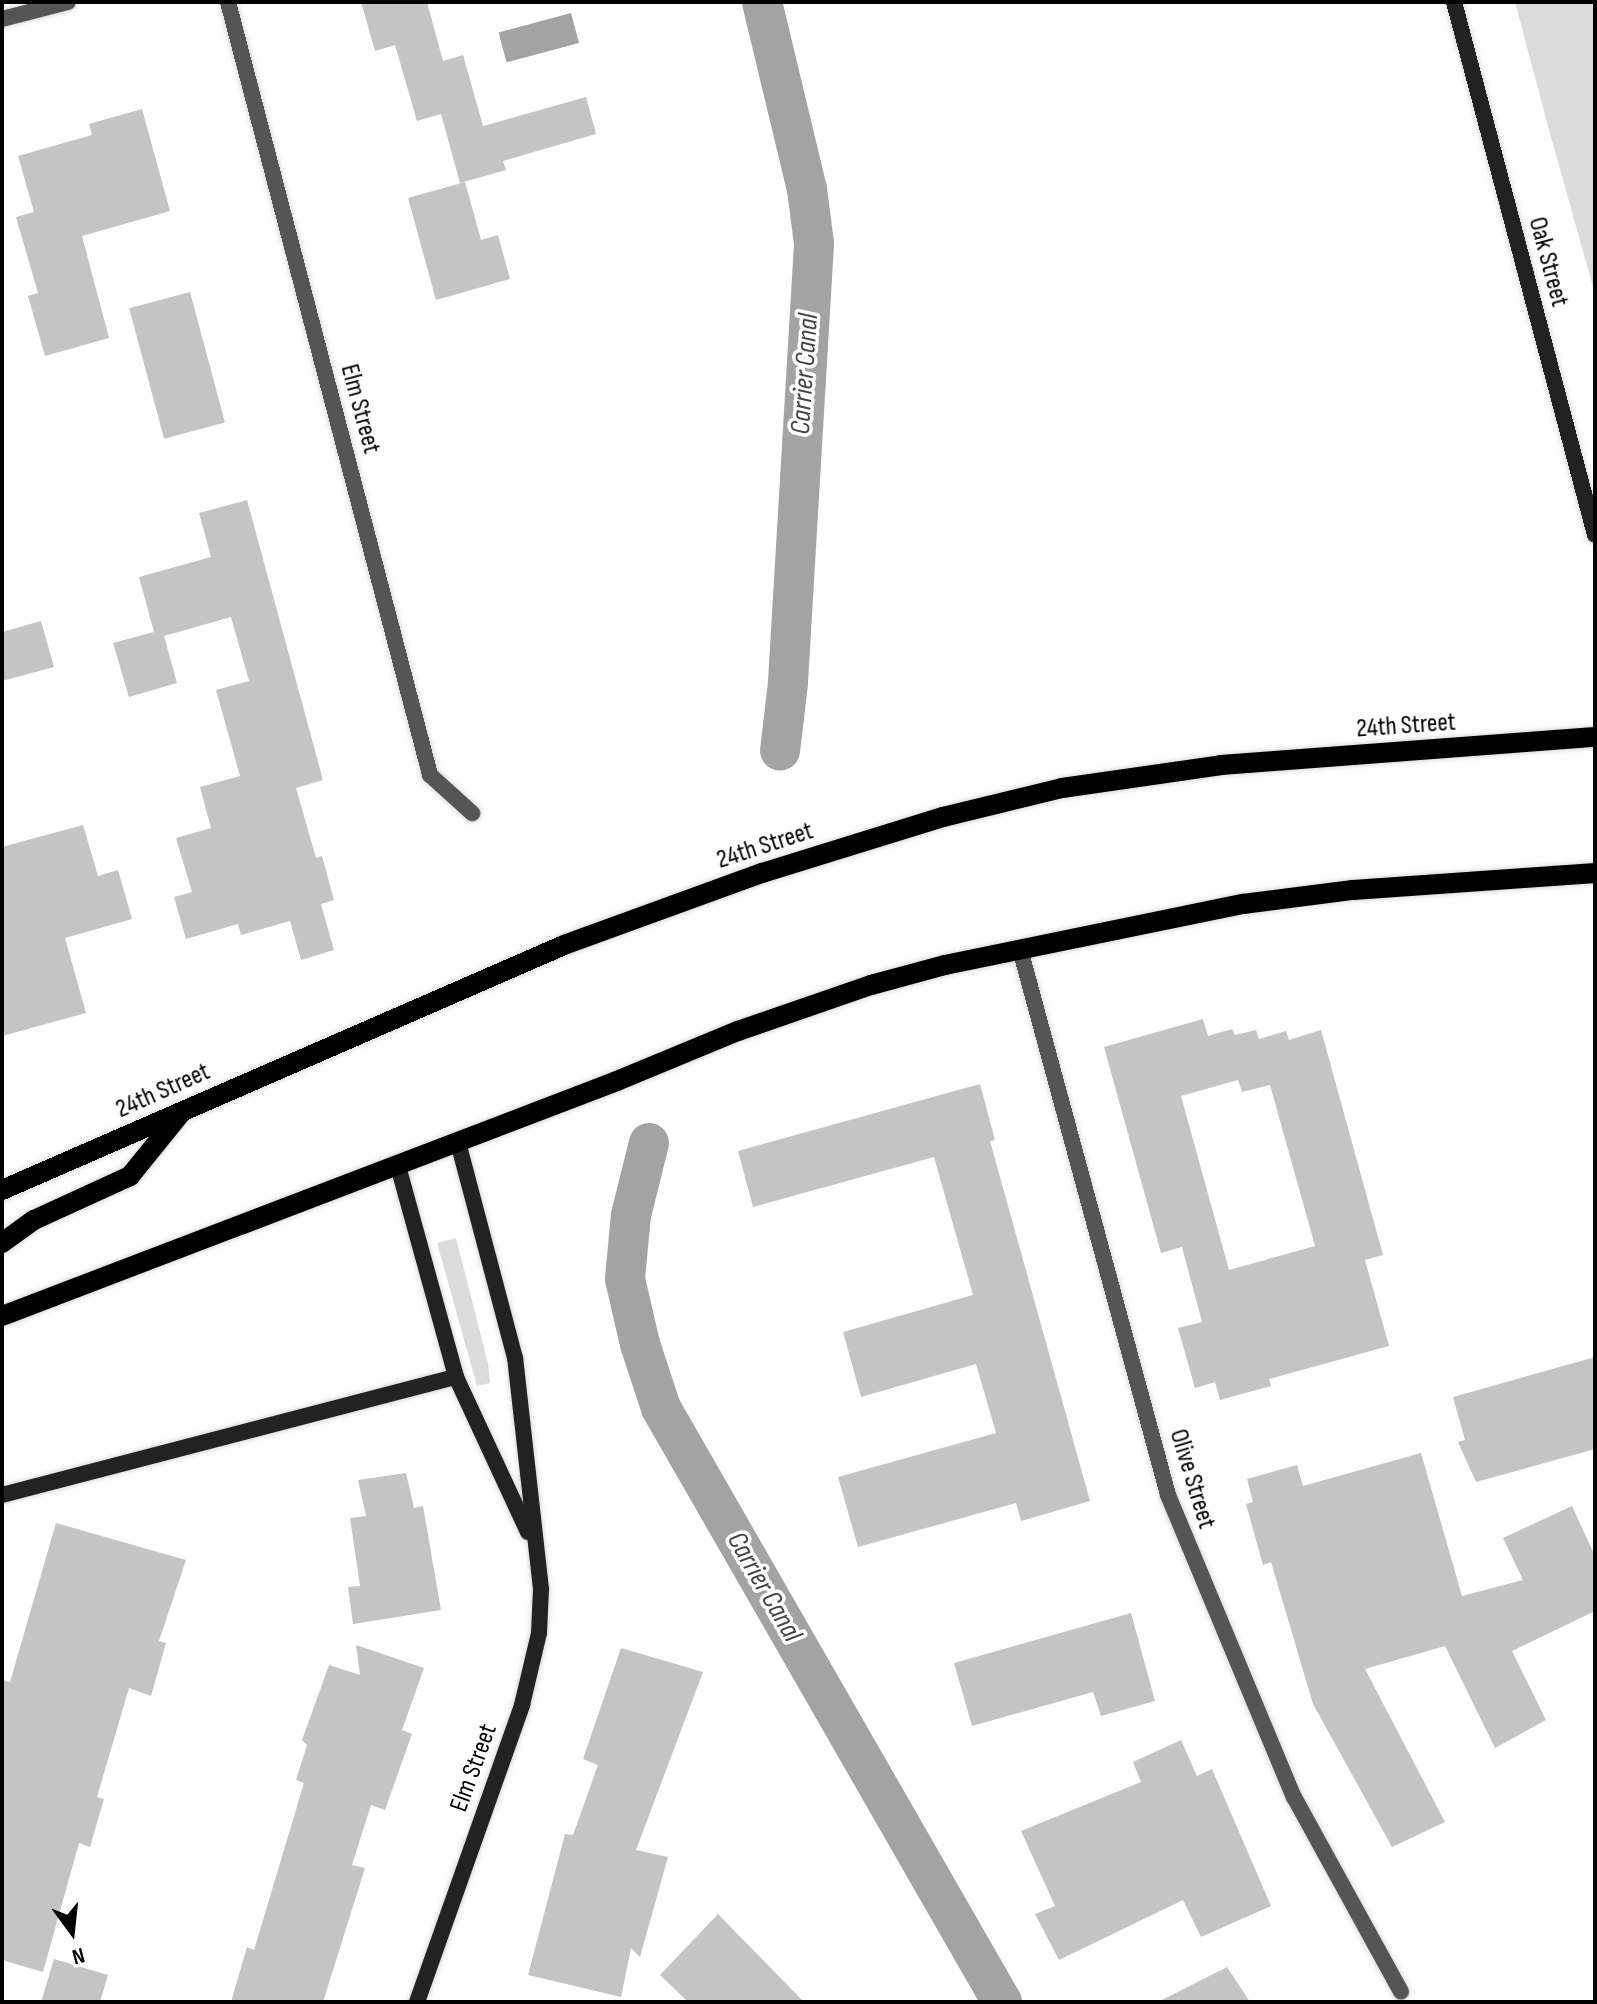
<!DOCTYPE html>
<html>
<head>
<meta charset="utf-8">
<style>
	body { margin:0 }
	#map { position:relative; width:1597px; height:2004px; overflow:hidden; background:#fff; font-family:"Sofia Sans Condensed",sans-serif }
	div>[style] { position:absolute }
	[style*='--x'] { left:calc(var(--x)*1px); top:calc(var(--y)*1px); width:calc(var(--w)*1px); rotate:calc(var(--a)*1deg) }
	.green>* { inset:0; background:#dcdcdc }
	.water>* { inset:0; background:#a3a3a3; transform-origin:0 0 }
	.canal>* { height:40px; margin:-20px; padding:0 20px; transform-origin:20px; border-radius:20px; background:#a3a3a3 }
	.building>* { inset:0; background:#c4c4c4; transform-origin:0 0 }
	.roads { filter:drop-shadow(0 0 2px #dbdbdb) drop-shadow(0 0 2px #dbdbdb) }
	.street>* { height:16px; margin:-8px; padding:0 8px; transform-origin:8px; border-radius:8px; background:#555 }
	.secondary>* { height:16px; margin:-8px; padding:0 8px; transform-origin:8px; border-radius:8px; background:#222 }
	.primary>* { height:20px; margin:-10px; padding:0 10px; transform-origin:10px; border-radius:10px; background:#000 }
	span { translate:-50% -50%; white-space:nowrap; text-align:center; line-height:1.15; -webkit-text-stroke:7px #fff; paint-order:stroke }
	.street-label { font-size:26px; color:#000 }
	.water-label { font-size:28px; color:#444; font-style:italic }
	.frame { position:absolute; inset:0; border:4px solid #000; pointer-events:none }
	.north { position:absolute; left:32px; top:1892px; width:80px; height:80px; -webkit-text-stroke:6px #fff; paint-order:stroke; rotate:165deg; font-size:22px; font-weight:700; line-height:32px; text-align:center; color:#000 }
	.north::after { content:''; display:block; margin:auto; width:28px; height:36px; background:#000; clip-path:polygon(50% 0,100% 100%,50% 72%,0 100%) }
</style>
</head>
<body>
<div id="map">
	<div class="green">
		<i style="clip-path:polygon(1515px 2px,1595px 2px,1595px 294px,1549px 130px)"></i>
		<i style="clip-path:polygon(456px 1238px,488px 1363px,490px 1383px,477px 1386px,437px 1243px)"></i>
	</div>
	<div class="water">
		<i style="left:571px;top:13px;width:31px;height:75px;rotate:75deg"></i>
	</div>
	<div class="canal">
		<i style="--x:762;--y:2;--w:192;--a:76.5"></i>
		<i style="--x:807;--y:189;--w:55;--a:82.7"></i>
		<i style="--x:814;--y:244;--w:440;--a:93.4"></i>
		<i style="--x:788;--y:683;--w:68;--a:96.7"></i>
		<i style="--x:649;--y:1143;--w:74;--a:104"></i>
		<i style="--x:631;--y:1215;--w:64;--a:95.4"></i>
		<i style="--x:625;--y:1279;--w:67;--a:77"></i>
		<i style="--x:640;--y:1344;--w:67;--a:71.8"></i>
		<i style="--x:661;--y:1408;--w:685;--a:60.14"></i>
	</div>
	<div class="building">
		<i style="clip-path:polygon(361px 2px,427px 2px,443px 61px,463px 55px,483px 126px,586px 97px,596px 134px,503px 161px,506px 170px,460px 183px,441px 114px,417px 121px,395px 45px,375px 51px)"></i>
		<i style="clip-path:polygon(142px 109px,170px 211px,82px 236px,109px 338px,45px 356px,28px 296px,38px 293px,16px 217px,34px 212px,18px 156px,92px 135px,89px 124px)"></i>
		<i style="clip-path:polygon(465px 182px,481px 240px,498px 235px,510px 279px,436px 300px,408px 198px)"></i>
		<i style="left:190px;top:292px;width:135px;height:63px;rotate:75deg"></i>
		<i style="clip-path:polygon(247px 500px,323px 780px,296px 788px,316px 858px,322px 856px,334px 900px,321px 904px,334px 950px,301px 960px,290px 921px,241px 935px,238px 924px,186px 939px,174px 897px,192px 892px,176px 838px,211px 828px,200px 787px,240px 776px,216px 690px,249px 681px,231px 617px,164px 636px,177px 683px,129px 697px,113px 643px,154px 632px,139px 577px,211px 557px,199px 513px)"></i>
		<i style="clip-path:polygon(41px 621px,54px 667px,2px 681px,2px 632px)"></i>
		<i style="clip-path:polygon(83px 825px,98px 876px,118px 870px,132px 919px,65px 938px,86px 1013px,2px 1036px,2px 847px)"></i>
		<i style="clip-path:polygon(evenodd,1203px 1019px,1208px 1036px,1232px 1029px,1235px 1035px,1256px 1030px,1259px 1039px,1286px 1031px,1289px 1040px,1321px 1030px,1383px 1255px,1365px 1260px,1389px 1346px,1269px 1379px,1271px 1386px,1220px 1400px,1215px 1382px,1195px 1388px,1178px 1328px,1202px 1322px,1182px 1247px,1161px 1253px,1104px 1047px,1203px 1019px,1238px 1080px,1242px 1092px,1270px 1085px,1315px 1246px,1229px 1270px,1181px 1096px,1238px 1080px)"></i>
		<i style="clip-path:polygon(980px 1084px,995px 1140px,990px 1141px,1090px 1501px,1021px 1521px,1016px 1503px,858px 1547px,838px 1477px,996px 1433px,976px 1364px,861px 1397px,843px 1332px,973px 1295px,934px 1157px,753px 1207px,738px 1151px)"></i>
		<i style="clip-path:polygon(1595px 1357px,1595px 1449px,1476px 1482px,1458px 1442px,1465px 1440px,1453px 1397px)"></i>
		<i style="clip-path:polygon(1421px 1453px,1462px 1596px,1523px 1580px,1503px 1538px,1572px 1506px,1595px 1556px,1595px 1611px,1512px 1651px,1546px 1720px,1495px 1748px,1445px 1646px,1365px 1669px,1445px 1822px,1392px 1847px,1313px 1704px,1271px 1562px,1263px 1565px,1246px 1504px,1253px 1502px,1247px 1479px,1297px 1465px,1303px 1486px)"></i>
		<i style="clip-path:polygon(406px 1473px,414px 1508px,423px 1506px,441px 1610px,353px 1624px,348px 1587px,360px 1586px,350px 1518px,366px 1516px,358px 1480px)"></i>
		<i style="clip-path:polygon(56px 1523px,186px 1560px,159px 1641px,166px 1643px,151px 1696px,129px 1688px,97px 1797px,104px 1799px,90px 1847px,79px 1843px,43px 1972px,2px 1960px,2px 1680px,10px 1682px)"></i>
		<i style="clip-path:polygon(1131px 1613px,1155px 1701px,1101px 1716px,1093px 1692px,972px 1726px,954px 1663px)"></i>
		<i style="clip-path:polygon(356px 1645px,424px 1668px,402px 1730px,412px 1734px,385px 1810px,371px 1805px,352px 1865px,365px 1868px,323px 2002px,231px 2002px,247px 1947px,254px 1950px,304px 1783px,296px 1780px,307px 1745px,302px 1740px,329px 1665px,360px 1675px)"></i>
		<i style="clip-path:polygon(621px 1648px,703px 1672px,636px 1850px,668px 1857px,640px 1957px,631px 1948px,621px 1997px,528px 1975px,565px 1834px,573px 1835px,598px 1765px,583px 1759px)"></i>
		<i style="clip-path:polygon(1181px 1740px,1197px 1776px,1212px 1769px,1271px 1906px,1201px 1937px,1183px 1900px,1059px 1960px,1035px 1914px,1055px 1906px,1021px 1831px,1141px 1782px,1133px 1762px)"></i>
		<i style="clip-path:polygon(718px 1914px,804px 2002px,688px 2002px,660px 1975px)"></i>
		<i style="clip-path:polygon(54px 1959px,108px 1975px,100px 2002px,41px 2002px)"></i>
		<i style="clip-path:polygon(1227px 1967px,1250px 2002px,1158px 2002px)"></i>
	</div>
	<div class="roads">
		<div class="street">
			<i style="--x:228;--y:2;--w:799;--a:75.35"></i>
			<i style="--x:430;--y:775;--w:57;--a:42.1"></i>
			<i style="--x:2;--y:19;--w:68;--a:-14.4"></i>
			<i style="--x:1020;--y:949;--w:566;--a:74.83"></i>
			<i style="--x:1168;--y:1495;--w:327;--a:67.4"></i>
			<i style="--x:1294;--y:1797;--w:222;--a:61.2"></i>
		</div>
		<div class="secondary">
			<i style="--x:1454;--y:2;--w:551;--a:75.18"></i>
			<i style="--x:398;--y:1166;--w:219;--a:74.6"></i>
			<i style="--x:456;--y:1377;--w:171;--a:65.1"></i>
			<i style="--x:2;--y:1495;--w:469;--a:-14.6"></i>
			<i style="--x:417;--y:2002;--w:315;--a:-70.5"></i>
			<i style="--x:522;--y:1705;--w:74;--a:-76.7"></i>
			<i style="--x:539;--y:1633;--w:44;--a:-87.4"></i>
			<i style="--x:541;--y:1589;--w:232;--a:-96.4"></i>
			<i style="--x:515;--y:1358;--w:223;--a:-104.8"></i>
		</div>
		<div class="primary">
			<i style="--x:2;--y:1190;--w:613;--a:-23.55"></i>
			<i style="--x:564;--y:945;--w:211;--a:-20"></i>
			<i style="--x:762;--y:873;--w:189;--a:-17.2"></i>
			<i style="--x:943;--y:817;--w:122;--a:-13.7"></i>
			<i style="--x:1062;--y:788;--w:161;--a:-8.2"></i>
			<i style="--x:1221;--y:765;--w:375;--a:-4.3"></i>
			<i style="--x:2;--y:1243;--w:39;--a:-36"></i>
			<i style="--x:34;--y:1220;--w:106;--a:-24.6"></i>
			<i style="--x:130;--y:1176;--w:81;--a:-51"></i>
			<i style="--x:2;--y:1316;--w:658;--a:-20.91"></i>
			<i style="--x:617;--y:1081;--w:131;--a:-22.5"></i>
			<i style="--x:738;--y:1031;--w:141;--a:-19.1"></i>
			<i style="--x:871;--y:985;--w:77;--a:-15.1"></i>
			<i style="--x:945;--y:965;--w:304;--a:-11.6"></i>
			<i style="--x:1243;--y:904;--w:111;--a:-7.3"></i>
			<i style="--x:1353;--y:890;--w:243;--a:-4"></i>
		</div>
	</div>
	<div class="street-label">
		<span style="left:1548px;top:262px;rotate:75deg">Oak Street</span>
		<span style="left:360px;top:409px;rotate:75deg">Elm Street</span>
		<span style="left:1406px;top:726px;rotate:-4deg">24th Street</span>
		<span style="left:765px;top:846px;rotate:-18deg">24th Street</span>
		<span style="left:163px;top:1091px;rotate:-24deg">24th Street</span>
		<span style="left:1192px;top:1479px;rotate:73deg">Olive Street</span>
		<span style="left:474px;top:1768px;rotate:-70deg">Elm Street</span>
	</div>
	<div class="water-label">
		<span style="left:805px;top:374px;rotate:-86deg">Carrier Canal</span>
		<span style="left:764px;top:1587px;rotate:60deg">Carrier Canal</span>
	</div>
	<div class="frame"></div>
	<div class="north">N</div>
</div>
</body>
</html>
